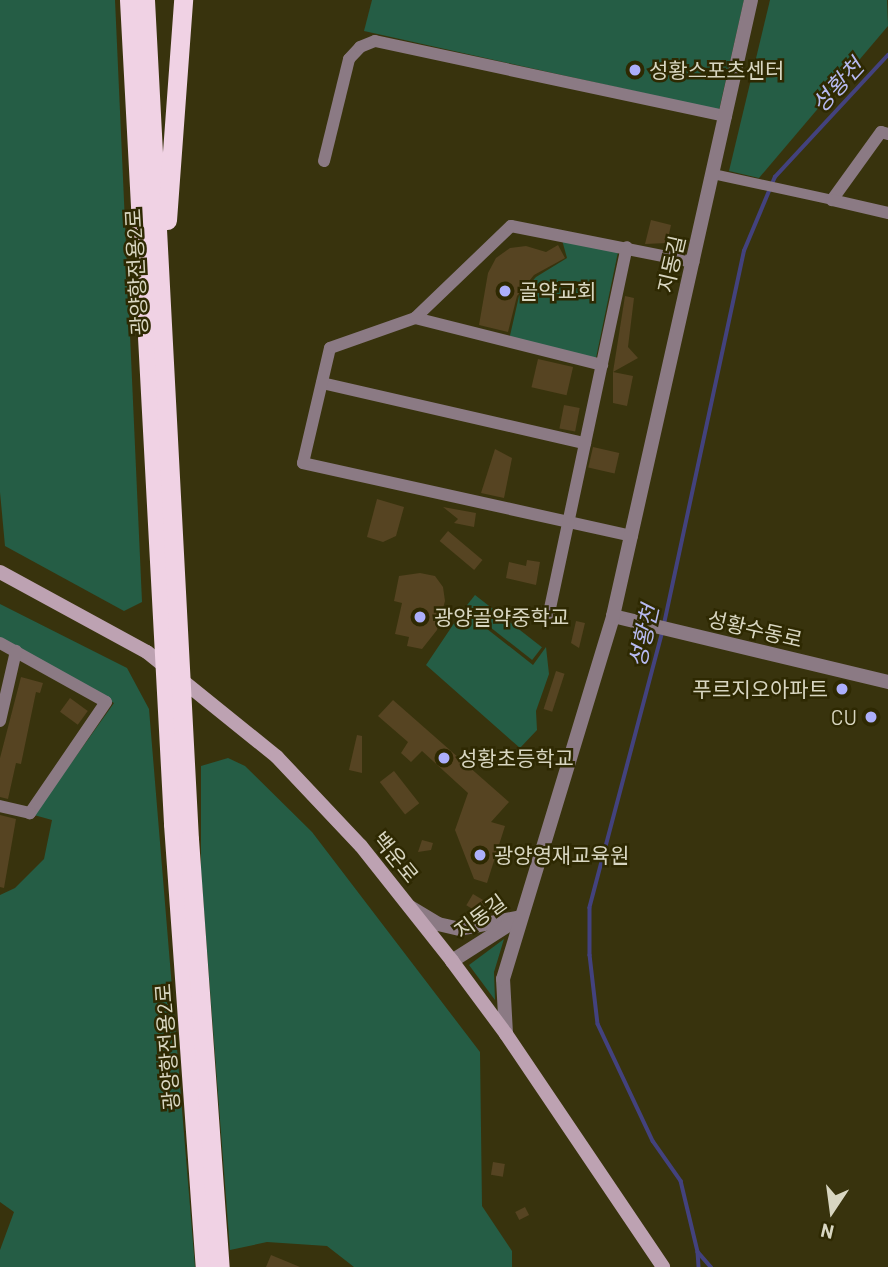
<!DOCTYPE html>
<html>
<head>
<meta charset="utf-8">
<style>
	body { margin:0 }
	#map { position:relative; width:888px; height:1267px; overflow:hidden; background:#38330d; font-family:Barlow,"Noto Sans KR",sans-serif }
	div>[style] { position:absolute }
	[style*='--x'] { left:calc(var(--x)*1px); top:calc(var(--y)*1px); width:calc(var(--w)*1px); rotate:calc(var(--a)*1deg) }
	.green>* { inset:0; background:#255d45; transform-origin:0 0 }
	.stream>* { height:3.5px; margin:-1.75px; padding:0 1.75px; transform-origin:1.75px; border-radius:1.75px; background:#43427e }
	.building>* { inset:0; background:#564422; transform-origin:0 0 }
	.pedestrian>* { height:10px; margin:-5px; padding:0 5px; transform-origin:5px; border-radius:5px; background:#8b7a84 }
	.minor>* { height:12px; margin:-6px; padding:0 6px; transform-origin:6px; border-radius:6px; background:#8b7a84 }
	.tertiary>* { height:14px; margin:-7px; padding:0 7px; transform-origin:7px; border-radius:7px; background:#8b7a84 }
	.secondary>* { height:14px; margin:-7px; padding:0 7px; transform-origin:7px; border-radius:7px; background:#bda2b2 }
	.trunk>* { height:19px; margin:-9.5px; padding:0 9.5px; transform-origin:9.5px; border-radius:9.5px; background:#f0d2e4 }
	.dots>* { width:19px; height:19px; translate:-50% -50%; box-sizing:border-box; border:4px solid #2e2902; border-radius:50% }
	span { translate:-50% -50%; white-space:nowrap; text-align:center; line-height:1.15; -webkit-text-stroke:5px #2e2902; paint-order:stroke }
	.poi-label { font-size:21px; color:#d8d6c1 }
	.left { translate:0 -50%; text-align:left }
	.right { translate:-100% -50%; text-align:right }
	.street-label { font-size:21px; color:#d8d6c1 }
	.water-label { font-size:23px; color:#b6b9f0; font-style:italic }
	.north { position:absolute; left:797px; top:1176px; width:70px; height:70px; -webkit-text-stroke:5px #2e2902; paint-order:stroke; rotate:193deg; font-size:19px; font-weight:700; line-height:28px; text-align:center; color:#d8d6c1 }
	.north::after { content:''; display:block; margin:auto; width:24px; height:32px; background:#d8d6c1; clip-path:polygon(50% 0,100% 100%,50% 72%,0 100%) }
</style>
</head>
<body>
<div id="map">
	<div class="green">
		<i style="clip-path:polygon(0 0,115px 0,142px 602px,124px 611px,5px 546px,0 492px)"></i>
		<i style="clip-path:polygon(372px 0,744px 0,719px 110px,364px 31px)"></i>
		<i style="clip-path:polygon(770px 0,887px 0,888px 26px,759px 178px,729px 171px)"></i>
		<i style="clip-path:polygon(562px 240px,618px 252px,596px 358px,509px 340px,519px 296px,536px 277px,567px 258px)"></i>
		<i style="left:475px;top:595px;width:85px;height:16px;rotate:38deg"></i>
		<i style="clip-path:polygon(0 604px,127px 668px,149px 709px,195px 1267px,0 1267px,0 1250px,14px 1212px,0 1202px,0 895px,15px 888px,44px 859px,52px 820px,34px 815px,114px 703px,0 642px)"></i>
		<i style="clip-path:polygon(463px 610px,533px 665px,546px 647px,549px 674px,536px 711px,537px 730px,520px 748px,426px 665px)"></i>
		<i style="clip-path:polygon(228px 758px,245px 766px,312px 832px,480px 1052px,482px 1206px,512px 1251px,512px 1267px,354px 1267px,327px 1246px,267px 1242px,230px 1250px,201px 872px,201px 766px)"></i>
		<i style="clip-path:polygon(504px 939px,494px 972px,495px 1000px,469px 965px)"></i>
	</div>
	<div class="stream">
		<i style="--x:664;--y:624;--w:381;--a:-77.9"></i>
		<i style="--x:744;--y:251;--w:80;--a:-67.3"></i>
		<i style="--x:775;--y:177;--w:166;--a:-47.2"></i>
		<i style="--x:663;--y:631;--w:286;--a:104.8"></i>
		<i style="--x:590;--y:908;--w:47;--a:90"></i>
		<i style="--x:590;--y:955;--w:69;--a:83.4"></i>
		<i style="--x:598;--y:1024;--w:129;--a:64.8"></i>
		<i style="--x:653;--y:1141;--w:49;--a:55"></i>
		<i style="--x:681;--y:1181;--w:73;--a:76.5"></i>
		<i style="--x:698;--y:1252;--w:20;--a:49"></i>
		<i style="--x:698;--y:1252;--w:15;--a:86"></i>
	</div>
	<div class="building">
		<i style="clip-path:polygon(651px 220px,671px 225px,667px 243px,645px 244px)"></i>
		<i style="clip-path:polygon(558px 245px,565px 258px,534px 275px,517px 296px,508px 332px,479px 325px,488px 273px,496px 258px,510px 248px,526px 246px,546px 252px)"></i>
		<i style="clip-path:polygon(625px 296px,634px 298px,628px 347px,638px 358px,613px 372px)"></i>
		<i style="left:538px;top:359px;width:36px;height:29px;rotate:13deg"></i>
		<i style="clip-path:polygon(613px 372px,633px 376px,627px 406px,613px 403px)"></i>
		<i style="left:564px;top:405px;width:16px;height:24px;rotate:11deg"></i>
		<i style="left:593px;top:447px;width:27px;height:21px;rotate:13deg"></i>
		<i style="clip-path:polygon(495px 449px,512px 458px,504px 498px,481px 493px)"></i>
		<i style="clip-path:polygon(377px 499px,404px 507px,396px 536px,383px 542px,367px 537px)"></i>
		<i style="clip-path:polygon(443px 507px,476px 513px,474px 527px,454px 523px,458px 519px)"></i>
		<i style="left:448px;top:531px;width:45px;height:13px;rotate:40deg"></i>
		<i style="clip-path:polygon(527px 560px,540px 562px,536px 585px,506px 578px,509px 562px,526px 566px)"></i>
		<i style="clip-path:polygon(420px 573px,435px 576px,443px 587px,445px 601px,437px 630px,422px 649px,407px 646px,409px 637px,395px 634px,402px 603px,394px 601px,399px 576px)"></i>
		<i style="clip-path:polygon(576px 621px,585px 623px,579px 648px,571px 643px)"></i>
		<i style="left:556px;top:671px;width:9px;height:40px;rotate:18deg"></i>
		<i style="clip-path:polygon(21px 677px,43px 683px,40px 693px,36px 692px,21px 764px,16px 763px,8px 799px,0 797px,0 758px)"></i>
		<i style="left:70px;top:698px;width:22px;height:17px;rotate:36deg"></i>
		<i style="clip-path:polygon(393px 700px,509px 802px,491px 822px,505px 826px,487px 883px,474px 879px,455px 830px,468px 793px,422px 751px,411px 762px,401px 753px,408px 742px,378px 716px)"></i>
		<i style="clip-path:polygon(357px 735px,362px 736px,362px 773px,349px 770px)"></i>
		<i style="left:394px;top:771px;width:41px;height:18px;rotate:52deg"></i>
		<i style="clip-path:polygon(0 815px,16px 819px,4px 888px,0 887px)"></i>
		<i style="clip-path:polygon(422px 840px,433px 843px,431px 850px,418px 852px)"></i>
		<i style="left:473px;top:894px;width:17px;height:13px;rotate:31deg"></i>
		<i style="left:493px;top:1162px;width:12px;height:13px;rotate:9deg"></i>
		<i style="left:525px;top:1207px;width:9px;height:11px;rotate:63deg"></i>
		<i style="clip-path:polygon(271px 1255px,300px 1267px,266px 1267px)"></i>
	</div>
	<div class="pedestrian">
		<i style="--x:713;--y:174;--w:122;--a:12.3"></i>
	</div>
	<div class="minor">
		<i style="--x:888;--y:134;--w:7;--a:-164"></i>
		<i style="--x:881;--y:132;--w:84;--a:125.8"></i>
		<i style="--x:832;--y:200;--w:57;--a:13.1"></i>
		<i style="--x:324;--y:161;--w:105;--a:-76.2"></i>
		<i style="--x:349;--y:59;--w:16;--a:-47"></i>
		<i style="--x:360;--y:47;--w:16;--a:-22"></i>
		<i style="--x:375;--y:41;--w:359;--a:12.1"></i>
		<i style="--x:415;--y:318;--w:193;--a:14.1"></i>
		<i style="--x:322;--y:383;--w:270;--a:12.9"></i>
		<i style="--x:632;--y:536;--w:337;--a:-167.5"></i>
		<i style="--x:303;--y:463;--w:118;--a:-76.8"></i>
		<i style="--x:330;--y:348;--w:90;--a:-19.4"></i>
		<i style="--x:415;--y:318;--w:133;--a:-43.8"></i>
		<i style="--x:511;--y:226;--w:186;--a:11.2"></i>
		<i style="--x:549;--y:613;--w:374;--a:-78"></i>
		<i style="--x:0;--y:643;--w:121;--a:29.1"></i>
		<i style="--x:106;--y:702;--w:135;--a:124.4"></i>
		<i style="--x:30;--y:813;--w:31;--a:-167"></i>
		<i style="--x:0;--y:721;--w:72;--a:-77.1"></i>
	</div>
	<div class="tertiary">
		<i style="--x:613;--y:616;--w:283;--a:13.5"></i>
		<i style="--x:410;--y:907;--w:33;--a:31"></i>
		<i style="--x:438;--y:924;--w:23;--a:13"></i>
		<i style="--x:460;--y:929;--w:62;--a:-11.1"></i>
		<i style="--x:452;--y:961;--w:69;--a:-32.5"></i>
		<i style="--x:506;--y:1034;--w:55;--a:-93.1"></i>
		<i style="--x:503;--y:979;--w:379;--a:-73.1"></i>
		<i style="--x:613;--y:616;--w:631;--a:-77.37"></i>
	</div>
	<div class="secondary">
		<i style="--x:0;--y:572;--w:167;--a:28.6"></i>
		<i style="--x:147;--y:652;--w:167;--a:38.9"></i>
		<i style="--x:277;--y:757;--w:122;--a:46.7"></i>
		<i style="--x:361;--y:846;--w:147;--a:51.6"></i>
		<i style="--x:452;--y:961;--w:91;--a:53.5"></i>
		<i style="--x:506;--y:1034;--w:281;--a:56"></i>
	</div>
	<div class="trunk">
		<i style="--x:129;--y:0;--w:825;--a:86.94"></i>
		<i style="--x:173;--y:824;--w:444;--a:85.9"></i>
		<i style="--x:145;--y:0;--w:840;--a:87"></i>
		<i style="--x:189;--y:839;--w:429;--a:85.9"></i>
		<i style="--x:167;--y:220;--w:221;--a:-85.8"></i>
	</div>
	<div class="dots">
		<i style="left:635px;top:70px;background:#acaffb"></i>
		<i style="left:505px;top:291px;background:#acaffb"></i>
		<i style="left:420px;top:617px;background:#acaffb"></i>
		<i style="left:842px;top:689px;background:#acaffb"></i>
		<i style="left:871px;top:717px;background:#acaffb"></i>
		<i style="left:444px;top:758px;background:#acaffb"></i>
		<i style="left:480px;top:855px;background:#acaffb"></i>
	</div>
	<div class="poi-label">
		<span class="left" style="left:649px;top:70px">성황스포츠센터</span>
		<span class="left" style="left:519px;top:291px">골약교회</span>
		<span class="left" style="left:434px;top:617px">광양골약중학교</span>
		<span class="right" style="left:828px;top:689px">푸르지오아파트</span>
		<span class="right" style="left:857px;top:717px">CU</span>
		<span class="left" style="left:458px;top:758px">성황초등학교</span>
		<span class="left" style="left:494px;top:855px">광양영재교육원</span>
	</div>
	<div class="street-label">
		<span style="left:671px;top:264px;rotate:-77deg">지동길</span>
		<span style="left:136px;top:272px;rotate:-93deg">광양항전용2로</span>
		<span style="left:755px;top:629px;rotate:13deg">성황수동로</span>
		<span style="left:396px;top:857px;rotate:51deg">백운로</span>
		<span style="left:480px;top:916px;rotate:-36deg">지동길</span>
		<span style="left:167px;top:1047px;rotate:-94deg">광양항전용2로</span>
	</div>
	<div class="water-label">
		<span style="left:837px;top:85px;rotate:-47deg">성황천</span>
		<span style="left:643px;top:636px;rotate:-77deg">성황천</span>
	</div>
	<div class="north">N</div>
</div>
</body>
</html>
